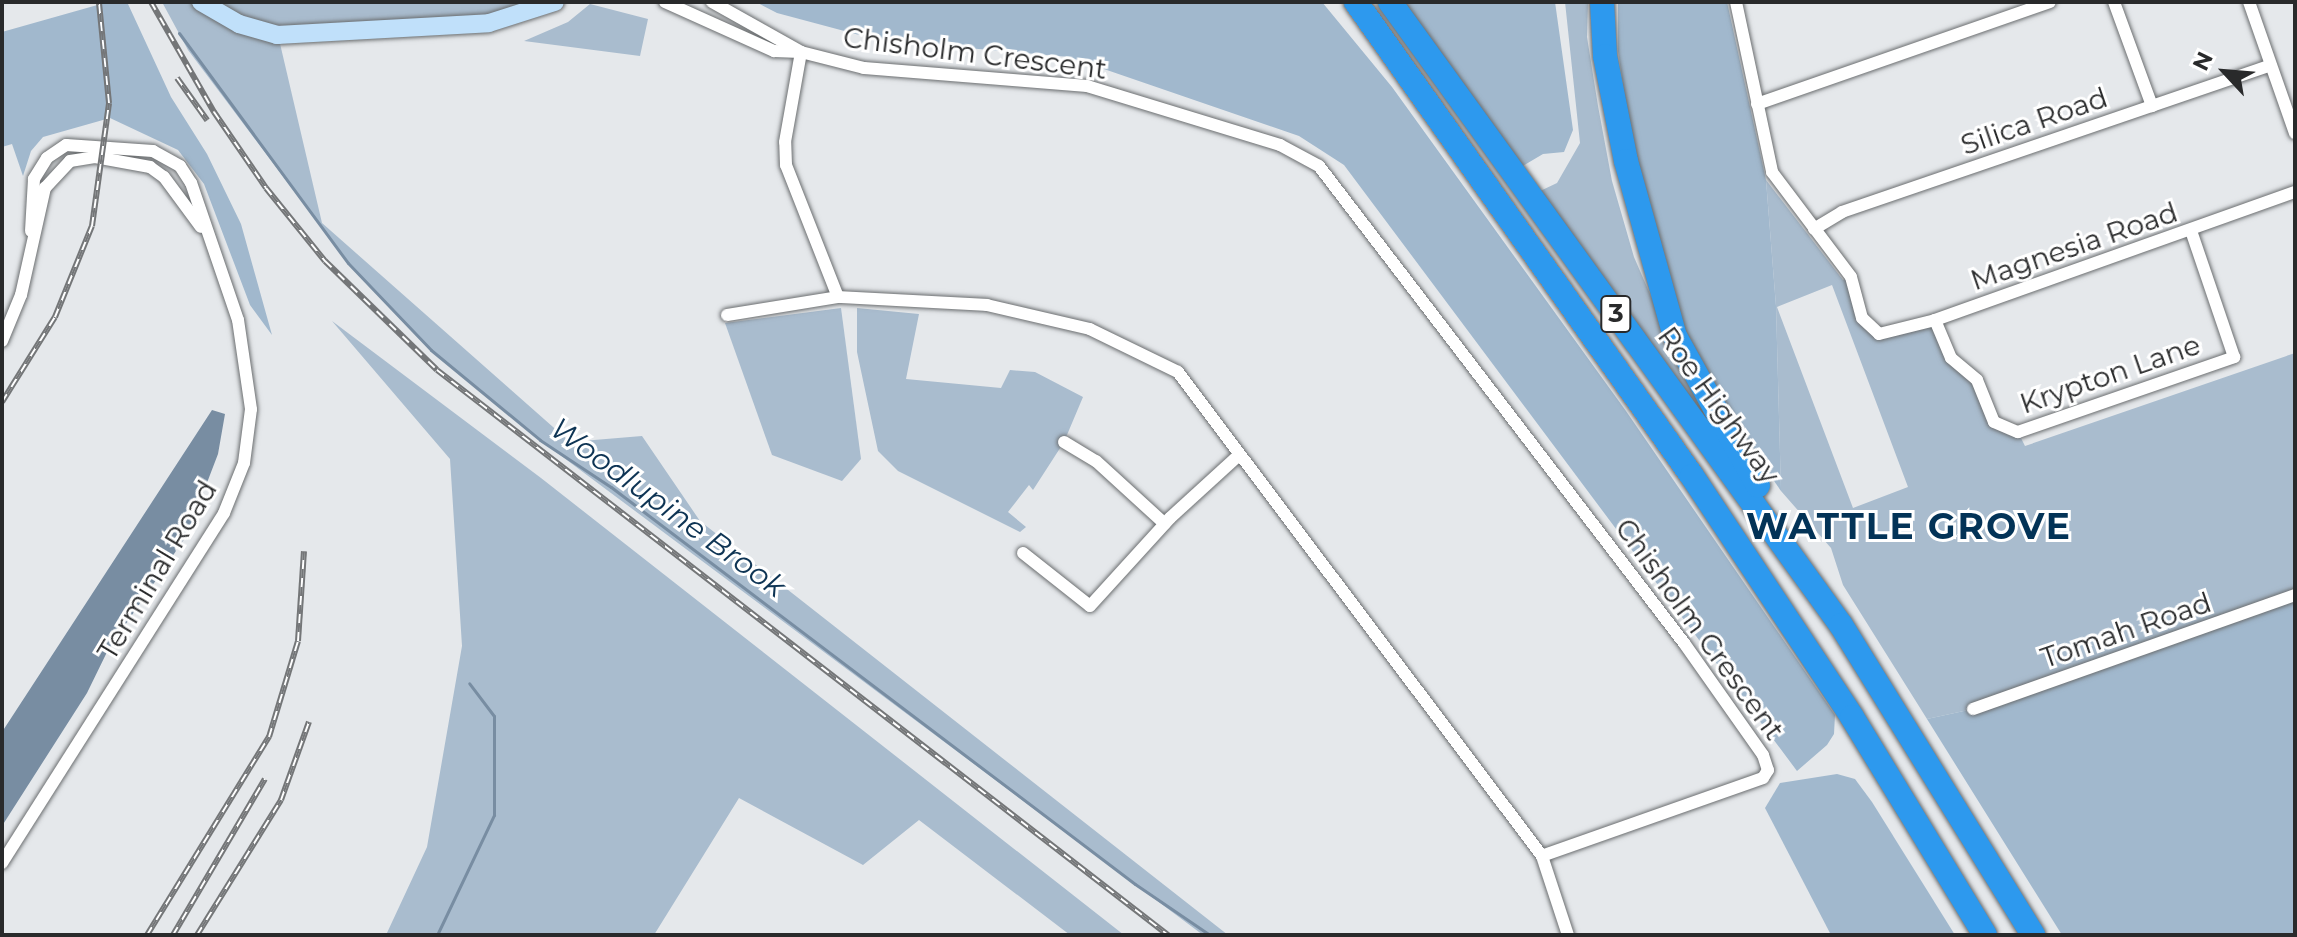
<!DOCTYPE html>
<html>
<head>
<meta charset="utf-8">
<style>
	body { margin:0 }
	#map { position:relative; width:2297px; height:937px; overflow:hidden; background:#e5e8eb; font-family:Montserrat,sans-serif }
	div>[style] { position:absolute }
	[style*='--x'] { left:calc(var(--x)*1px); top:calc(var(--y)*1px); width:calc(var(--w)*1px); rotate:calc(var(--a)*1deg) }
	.green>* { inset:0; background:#a9bcce }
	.forest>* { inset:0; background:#a1b8cd }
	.water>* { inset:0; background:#788da2 }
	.stream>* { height:3px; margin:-1.5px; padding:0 1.5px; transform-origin:1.5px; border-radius:1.5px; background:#788da2 }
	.roads { filter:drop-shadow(0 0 2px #6b6e70) drop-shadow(0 0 2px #6b6e70) }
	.street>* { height:12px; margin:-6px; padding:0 6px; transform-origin:6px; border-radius:6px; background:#fff }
	.secondary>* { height:18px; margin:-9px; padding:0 9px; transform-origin:9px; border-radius:9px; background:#c0e0fa }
	.highway>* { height:24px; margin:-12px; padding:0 12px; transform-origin:12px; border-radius:12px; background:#2d99ee }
	.rail>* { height:6px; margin-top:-3px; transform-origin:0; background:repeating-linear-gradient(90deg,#fff 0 9px,#747678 0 18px); box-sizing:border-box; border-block:2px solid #747678 }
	span { translate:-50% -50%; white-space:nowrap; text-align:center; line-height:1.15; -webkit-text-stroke:6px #fff; paint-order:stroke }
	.shield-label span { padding:2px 6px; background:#fff; border:2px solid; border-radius:6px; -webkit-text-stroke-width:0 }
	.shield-label { font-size:26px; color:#292a2b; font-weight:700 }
	.street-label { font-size:28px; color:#292a2b }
	.water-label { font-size:30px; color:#0e3454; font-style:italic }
	.district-label { font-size:36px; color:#033357; font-weight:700; letter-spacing:2px }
	.frame { position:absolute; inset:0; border:4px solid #292a2b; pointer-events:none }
	.north { position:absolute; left:2185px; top:32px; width:80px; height:80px; -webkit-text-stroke:6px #fff; paint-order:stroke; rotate:296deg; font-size:22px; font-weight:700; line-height:32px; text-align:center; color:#292a2b }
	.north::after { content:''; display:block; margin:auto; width:28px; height:36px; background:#292a2b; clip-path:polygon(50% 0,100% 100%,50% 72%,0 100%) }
</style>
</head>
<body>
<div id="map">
	<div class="green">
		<i style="clip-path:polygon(162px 2px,534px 2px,525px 13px,278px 35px,322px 223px,570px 442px,642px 436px,700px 521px,1228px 935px,1203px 935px,540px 440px,431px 350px,348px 263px,188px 50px)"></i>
		<i style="clip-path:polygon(1565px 2px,1588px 2px,1587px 37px,1598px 106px,1612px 181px,1634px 257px,1688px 382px,1736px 461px,1538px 192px,1557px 183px,1580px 143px)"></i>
		<i style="clip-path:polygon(590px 4px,648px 19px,640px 56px,524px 41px,568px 22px)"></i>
		<i style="clip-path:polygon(evenodd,1766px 180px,1843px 280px,1851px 277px,1862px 318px,1879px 334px,1935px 320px,1944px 345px,1968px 369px,1994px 422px,2018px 432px,2025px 446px,2295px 353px,2295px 595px,1973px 709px,1927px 719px,1843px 585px,1831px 548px,1781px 491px,1776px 306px,1766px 180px,1832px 285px,1908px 487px,1853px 508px,1777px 307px,1832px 285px)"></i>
		<i style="clip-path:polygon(841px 308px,861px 459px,842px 481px,772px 455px,725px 323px)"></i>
		<i style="clip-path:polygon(857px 308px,919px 314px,906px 379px,1001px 388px,1010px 370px,1035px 372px,1083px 397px,1064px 442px,1033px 490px,1029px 485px,1008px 512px,1026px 527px,1020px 532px,898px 471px,878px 451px,857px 352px)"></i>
		<i style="clip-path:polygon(332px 321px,541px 478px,1124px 935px,1070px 935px,919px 820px,863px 865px,739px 798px,654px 935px,386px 935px,427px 847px,462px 646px,450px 459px)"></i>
	</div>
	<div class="forest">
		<i style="clip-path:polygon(108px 2px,128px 4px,171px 97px,207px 154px,241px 224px,272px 335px,250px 305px,204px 184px,178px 150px,110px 118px,43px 137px,31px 151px,23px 176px,12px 144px,2px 147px,2px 32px)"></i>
		<i style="clip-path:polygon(756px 2px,1322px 2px,1392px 87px,1626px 411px,1835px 715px,1834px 734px,1827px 745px,1797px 771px,1344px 165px,1299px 136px,1069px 57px,878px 40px,777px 13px)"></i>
		<i style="clip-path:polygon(1403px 2px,1555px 2px,1573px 130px,1564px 152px,1543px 154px,1521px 167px)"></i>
		<i style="clip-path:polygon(1618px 2px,1727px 2px,1766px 180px,1776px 306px,1781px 491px,1719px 402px,1688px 344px,1636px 172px,1618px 51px)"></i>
		<i style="clip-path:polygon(2295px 595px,2295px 935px,2062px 935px,1927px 719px,1973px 709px)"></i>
		<i style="clip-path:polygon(1837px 774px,1855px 779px,1872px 802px,1955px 935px,1831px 935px,1765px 808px,1780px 783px)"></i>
	</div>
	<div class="water">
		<i style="clip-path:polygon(212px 410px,225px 414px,218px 454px,187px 535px,108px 650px,87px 693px,2px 826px,2px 732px)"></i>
	</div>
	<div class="stream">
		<i style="--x:179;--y:33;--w:285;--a:53.7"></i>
		<i style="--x:348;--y:263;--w:120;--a:46.3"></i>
		<i style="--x:431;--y:350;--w:141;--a:39.5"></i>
		<i style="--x:540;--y:440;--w:85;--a:33.5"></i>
		<i style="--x:611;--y:487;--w:657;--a:37.15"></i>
		<i style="--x:1135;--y:884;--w:91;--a:34.2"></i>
		<i style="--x:437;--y:935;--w:133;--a:-64.6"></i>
		<i style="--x:494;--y:815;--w:99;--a:-90"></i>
		<i style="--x:494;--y:716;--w:41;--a:-127.1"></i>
	</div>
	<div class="roads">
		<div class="street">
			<i style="--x:665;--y:2;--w:120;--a:24.2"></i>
			<i style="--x:774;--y:51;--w:27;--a:2"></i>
			<i style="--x:801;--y:52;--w:65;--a:14.3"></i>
			<i style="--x:864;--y:68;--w:224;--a:4.6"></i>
			<i style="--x:1087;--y:86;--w:202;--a:17"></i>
			<i style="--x:1280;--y:145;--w:44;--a:28.3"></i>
			<i style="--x:1319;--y:166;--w:601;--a:52.58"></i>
			<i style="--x:1684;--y:643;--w:137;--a:54.8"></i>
			<i style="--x:1763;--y:755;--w:16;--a:72"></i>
			<i style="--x:1768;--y:770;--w:9;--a:122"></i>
			<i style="--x:1763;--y:778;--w:234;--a:160.6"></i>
			<i style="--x:1542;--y:856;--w:606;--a:-126.95"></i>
			<i style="--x:1178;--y:372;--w:98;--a:-154"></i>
			<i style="--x:1090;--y:329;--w:106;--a:-166.9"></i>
			<i style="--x:987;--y:305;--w:149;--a:-176.9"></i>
			<i style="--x:838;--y:297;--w:142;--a:-111.5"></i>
			<i style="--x:786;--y:165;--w:23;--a:-92"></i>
			<i style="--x:785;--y:142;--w:91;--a:-79.9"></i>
			<i style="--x:712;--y:2;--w:102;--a:29.3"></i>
			<i style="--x:1736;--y:2;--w:174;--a:78"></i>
			<i style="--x:1772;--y:172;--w:131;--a:53"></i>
			<i style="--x:1851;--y:277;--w:42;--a:75"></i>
			<i style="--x:1862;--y:318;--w:23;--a:43"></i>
			<i style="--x:1879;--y:334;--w:58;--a:-14"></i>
			<i style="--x:1935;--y:320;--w:382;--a:-19.6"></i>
			<i style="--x:2114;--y:2;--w:111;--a:69.9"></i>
			<i style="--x:2249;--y:2;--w:139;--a:70.7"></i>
			<i style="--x:1757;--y:104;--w:310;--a:-19.2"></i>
			<i style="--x:1814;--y:229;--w:33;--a:-31"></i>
			<i style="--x:1842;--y:212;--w:453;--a:-18.9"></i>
			<i style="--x:727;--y:315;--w:112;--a:-9.2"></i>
			<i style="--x:1935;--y:320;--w:41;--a:67.2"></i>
			<i style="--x:1951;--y:358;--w:34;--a:40"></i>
			<i style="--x:1977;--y:380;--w:45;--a:68"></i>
			<i style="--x:1994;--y:422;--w:26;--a:23"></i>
			<i style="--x:2018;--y:432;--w:229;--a:-19.1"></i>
			<i style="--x:2234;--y:357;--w:133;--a:-108.8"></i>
			<i style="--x:2;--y:341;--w:50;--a:-67.6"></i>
			<i style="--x:21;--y:295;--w:110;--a:-77.4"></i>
			<i style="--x:45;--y:188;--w:37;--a:-47"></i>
			<i style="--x:70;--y:161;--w:25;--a:-9"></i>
			<i style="--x:95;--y:157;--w:56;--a:10.3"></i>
			<i style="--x:150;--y:167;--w:17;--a:36"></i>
			<i style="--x:164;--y:177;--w:62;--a:53.5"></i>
			<i style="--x:1064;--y:442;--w:37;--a:31"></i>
			<i style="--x:1096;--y:461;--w:93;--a:42.4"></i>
			<i style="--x:1023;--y:553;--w:85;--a:38.3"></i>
			<i style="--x:1090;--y:606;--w:119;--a:-47.7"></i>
			<i style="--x:1170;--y:518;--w:93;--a:-42.4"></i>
			<i style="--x:1973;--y:709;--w:342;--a:-19.5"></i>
			<i style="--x:1542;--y:856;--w:83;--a:71.8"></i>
			<i style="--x:2;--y:863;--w:414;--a:-57.6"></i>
			<i style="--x:224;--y:513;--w:54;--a:-68.2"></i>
			<i style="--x:244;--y:463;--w:54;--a:-82.6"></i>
			<i style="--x:251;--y:409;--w:90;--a:-98.3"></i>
			<i style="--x:238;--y:320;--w:145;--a:-108.9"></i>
			<i style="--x:191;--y:183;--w:20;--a:-123"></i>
			<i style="--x:180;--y:166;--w:31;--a:-151"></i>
			<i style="--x:153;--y:151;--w:87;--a:-176.1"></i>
			<i style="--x:66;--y:145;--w:23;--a:146"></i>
			<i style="--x:47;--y:158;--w:25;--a:122"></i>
			<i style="--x:34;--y:179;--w:52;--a:93.3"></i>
		</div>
		<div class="secondary">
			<i style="--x:201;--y:2;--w:44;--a:30.1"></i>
			<i style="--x:239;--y:24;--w:40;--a:16"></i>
			<i style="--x:277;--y:35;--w:212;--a:-3.2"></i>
			<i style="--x:489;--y:23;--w:69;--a:-17.7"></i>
		</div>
		<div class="highway">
			<i style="--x:1356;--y:2;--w:581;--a:54.67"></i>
			<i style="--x:1692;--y:476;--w:289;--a:56.4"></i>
			<i style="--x:1852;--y:717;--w:255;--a:58.6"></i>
			<i style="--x:1390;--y:2;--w:769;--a:54.1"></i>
			<i style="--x:1841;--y:625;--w:365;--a:58.2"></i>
			<i style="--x:1602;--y:2;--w:54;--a:86.8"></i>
			<i style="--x:1605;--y:56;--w:107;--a:78.7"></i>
			<i style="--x:1626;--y:161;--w:182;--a:74.4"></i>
			<i style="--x:1675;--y:336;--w:171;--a:61"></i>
		</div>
	</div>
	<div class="rail">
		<i style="--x:151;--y:2;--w:127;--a:60.2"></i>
		<i style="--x:214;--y:112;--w:92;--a:55.6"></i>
		<i style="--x:266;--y:188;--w:94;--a:51.1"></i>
		<i style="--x:325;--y:261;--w:156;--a:44.2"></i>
		<i style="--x:437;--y:370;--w:924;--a:37.7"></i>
		<i style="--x:177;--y:78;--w:52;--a:54.5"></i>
		<i style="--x:2;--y:402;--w:100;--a:-58.1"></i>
		<i style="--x:55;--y:317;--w:98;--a:-67.9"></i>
		<i style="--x:92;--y:226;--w:124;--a:-82.1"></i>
		<i style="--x:109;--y:103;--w:101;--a:-95.7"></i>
		<i style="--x:147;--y:935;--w:233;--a:-58.4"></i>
		<i style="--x:269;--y:737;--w:100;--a:-73.2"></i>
		<i style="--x:298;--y:641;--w:90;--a:-86.2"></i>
		<i style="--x:173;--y:935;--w:181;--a:-59.5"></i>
		<i style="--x:197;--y:935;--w:159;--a:-58.1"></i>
		<i style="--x:281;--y:800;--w:83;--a:-70.3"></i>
	</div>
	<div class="shield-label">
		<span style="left:1616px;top:314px">3</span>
	</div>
	<div class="street-label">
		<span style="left:975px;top:53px;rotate:7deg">Chisholm Crescent</span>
		<span style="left:2034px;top:121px;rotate:-19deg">Silica Road</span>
		<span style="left:2074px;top:246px;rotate:-19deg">Magnesia Road</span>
		<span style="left:2110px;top:374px;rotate:-19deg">Krypton Lane</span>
		<span style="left:1719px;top:405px;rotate:54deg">Roe Highway</span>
		<span style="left:157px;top:570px;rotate:-59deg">Terminal Road</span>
		<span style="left:1700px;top:629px;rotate:54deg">Chisholm Crescent</span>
		<span style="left:2126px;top:630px;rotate:-19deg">Tomah Road</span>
	</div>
	<div class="water-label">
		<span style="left:668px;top:508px;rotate:36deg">Woodlupine Brook</span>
	</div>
	<div class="district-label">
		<span style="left:1909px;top:527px">WATTLE GROVE</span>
	</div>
	<div class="frame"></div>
	<div class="north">N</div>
</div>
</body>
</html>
